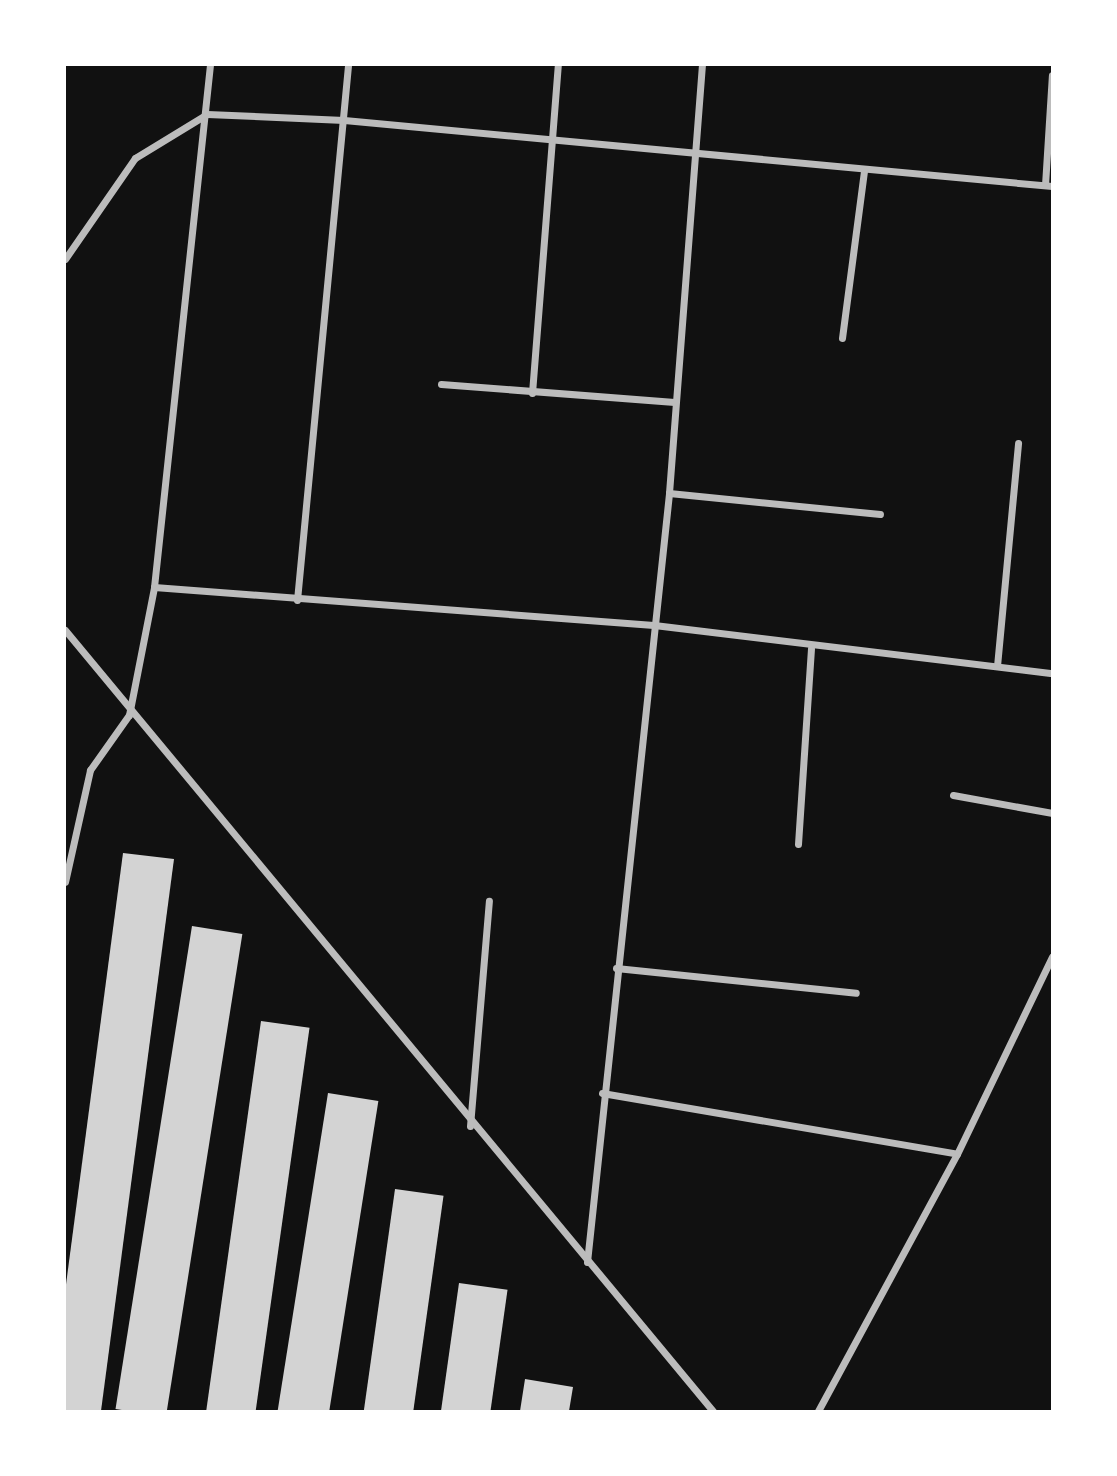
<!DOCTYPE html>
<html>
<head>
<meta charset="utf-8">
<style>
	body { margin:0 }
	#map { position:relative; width:1117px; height:1476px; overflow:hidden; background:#111; font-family:"Exo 2",sans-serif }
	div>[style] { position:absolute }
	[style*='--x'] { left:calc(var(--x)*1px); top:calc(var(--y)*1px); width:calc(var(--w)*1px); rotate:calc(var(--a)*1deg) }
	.building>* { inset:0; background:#d3d3d3; transform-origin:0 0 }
	.minor>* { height:7px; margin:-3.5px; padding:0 3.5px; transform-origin:3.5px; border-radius:3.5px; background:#bcbcbc }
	span { translate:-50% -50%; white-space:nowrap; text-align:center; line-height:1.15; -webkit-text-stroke:7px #fff; paint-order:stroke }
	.frame { position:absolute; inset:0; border:66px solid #fff; pointer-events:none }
</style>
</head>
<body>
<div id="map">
	<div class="building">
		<i style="clip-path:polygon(123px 853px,174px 859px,101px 1411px,65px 1411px,65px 1292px)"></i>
		<i style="left:192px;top:926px;width:51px;height:489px;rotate:9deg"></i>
		<i style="left:261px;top:1021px;width:49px;height:394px;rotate:8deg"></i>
		<i style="left:328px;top:1093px;width:51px;height:321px;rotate:9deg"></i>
		<i style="left:395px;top:1189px;width:49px;height:224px;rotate:8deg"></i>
		<i style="left:459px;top:1283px;width:49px;height:129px;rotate:8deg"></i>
		<i style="clip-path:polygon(525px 1379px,573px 1387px,569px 1411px,520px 1411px)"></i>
	</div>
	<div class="minor">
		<i style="--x:1045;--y:185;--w:110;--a:-86.4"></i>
		<i style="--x:65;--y:259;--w:123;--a:-55.3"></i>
		<i style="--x:135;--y:158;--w:84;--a:-31.4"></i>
		<i style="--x:207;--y:114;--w:137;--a:2.5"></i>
		<i style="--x:344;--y:120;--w:711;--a:5.33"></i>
		<i style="--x:842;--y:338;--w:169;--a:-82.5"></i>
		<i style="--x:441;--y:384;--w:234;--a:4.4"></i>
		<i style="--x:532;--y:393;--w:329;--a:-85.5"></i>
		<i style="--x:669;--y:493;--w:212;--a:5.7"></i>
		<i style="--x:154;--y:587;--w:501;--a:4.35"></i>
		<i style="--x:654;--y:625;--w:401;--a:6.9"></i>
		<i style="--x:297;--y:600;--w:537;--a:-84.55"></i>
		<i style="--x:65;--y:630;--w:1015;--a:50.32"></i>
		<i style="--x:997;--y:666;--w:224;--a:-84.6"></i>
		<i style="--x:953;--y:795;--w:101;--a:10.3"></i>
		<i style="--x:798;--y:844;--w:196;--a:-86.2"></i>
		<i style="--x:65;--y:882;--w:115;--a:-77.4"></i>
		<i style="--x:90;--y:770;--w:67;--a:-54.7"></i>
		<i style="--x:129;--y:715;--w:130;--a:-78.9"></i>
		<i style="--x:154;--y:587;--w:525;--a:-83.88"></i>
		<i style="--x:616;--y:968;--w:241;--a:5.9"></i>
		<i style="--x:602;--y:1093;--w:360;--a:9.7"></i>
		<i style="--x:470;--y:1126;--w:226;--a:-85.2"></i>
		<i style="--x:587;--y:1262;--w:773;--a:-83.91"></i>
		<i style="--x:669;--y:493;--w:429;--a:-85.6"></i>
		<i style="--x:818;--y:1411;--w:292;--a:-61.6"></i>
		<i style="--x:957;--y:1154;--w:219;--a:-64.3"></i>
	</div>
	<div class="frame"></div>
</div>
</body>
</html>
